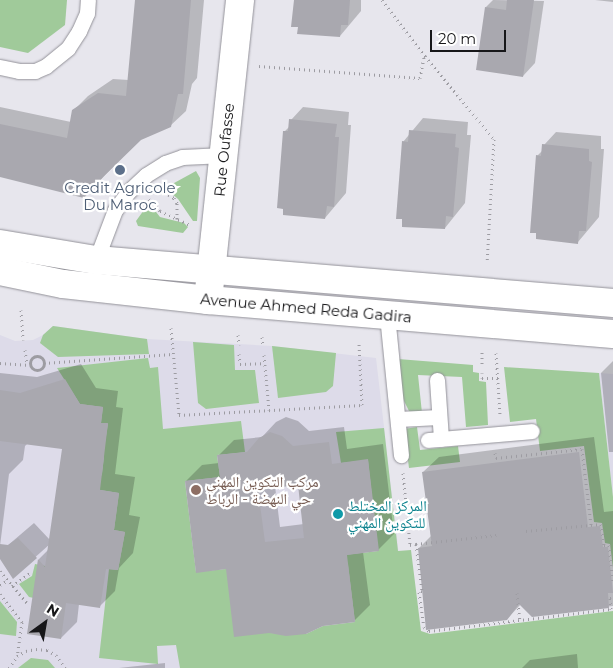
<!DOCTYPE html>
<html>
<head>
<meta charset="utf-8">
<style>
	body { margin:0 }
	#map { position:relative; width:613px; height:668px; overflow:hidden; background:#e7e6ed; font-family:Montserrat,"Noto Naskh Arabic",sans-serif }
	div>[style] { position:absolute }
	[style*='--x'] { left:calc(var(--x)*1px); top:calc(var(--y)*1px); width:calc(var(--w)*1px); rotate:calc(var(--a)*1deg) }
	.built>* { inset:0; background:#dddbe9 }
	.green>* { inset:0; background:#a0ca9a }
	.shadow>* { inset:0; background:#0003 }
	.building>* { inset:0; background:#a9a8af }
	.path>* { height:3px; margin-top:-1.5px; transform-origin:0; background:repeating-linear-gradient(90deg,#9d9ca2 0 1px,transparent 0 5px) }
	.path>.ring { margin:-1.5px; padding:0; box-sizing:content-box; background:none; border:3px solid #9d9ca2; border-radius:50% }
	.roads { filter:drop-shadow(0 0 1px #939299) drop-shadow(0 0 1px #939299) }
	.lane>* { height:15px; margin:-7.5px; padding:0 7.5px; transform-origin:7.5px; border-radius:7.5px; background:#fff }
	.street>* { height:28px; margin:-14px; padding:0 14px; transform-origin:14px; border-radius:14px; background:#fff }
	.secondary>* { height:28px; margin:-14px; padding:0 14px; transform-origin:14px; border-radius:14px; background:#fff }
	.dots>* { width:14px; height:14px; translate:-50% -50%; box-sizing:border-box; border:2px solid #fff; border-radius:50% }
	span { translate:-50% -50%; white-space:nowrap; text-align:center; line-height:1.15; -webkit-text-stroke:4.5px #fff; paint-order:stroke }
	.street-label { font-size:15px; color:#171719 }
	.service-label { font-size:15px; color:#4e5e75 }
	.education-label { font-size:15px; color:#785e54 }
	.left { translate:0 -50%; text-align:left }
	.culture-label { font-size:15px; color:#0d838f }
	.north { position:absolute; left:20px; top:598px; width:50px; height:50px; -webkit-text-stroke:4px #fff; paint-order:stroke; rotate:32deg; font-size:14px; font-weight:700; line-height:20px; text-align:center; color:#171719 }
	.north::after { content:''; display:block; margin:auto; width:18px; height:22px; background:#171719; clip-path:polygon(50% 0,100% 100%,50% 72%,0 100%) }
	.scale { position:absolute; left:430px; top:30px; width:76px; height:22px; box-sizing:border-box; border:2px solid #171719; border-top:0; padding-left:6px; font-size:15px; line-height:18px; white-space:nowrap; color:#171719; -webkit-text-stroke:4px #fff; paint-order:stroke }
</style>
</head>
<body>
<div id="map">
	<div class="built">
		<i style="clip-path:polygon(53px 326px,147px 339px,272px 346px,376px 358px,412px 668px,0 668px,0 335px,15px 341px,33px 340px,43px 335px)"></i>
		<i style="clip-path:polygon(599px 373px,613px 374px,613px 497px,608px 453px)"></i>
	</div>
	<div class="green">
		<i style="clip-path:polygon(0 0,67px 0,65px 25px,28px 53px,0 47px)"></i>
		<i style="clip-path:polygon(196px 171px,200px 178px,197px 221px,193px 221px,178px 199px,165px 188px)"></i>
		<i style="clip-path:polygon(149px 203px,160px 217px,184px 223px,188px 227px,183px 233px,138px 226px,136px 221px)"></i>
		<i style="clip-path:polygon(53px 326px,147px 339px,149px 354px,58px 357px,40px 343px,43px 335px)"></i>
		<i style="clip-path:polygon(193px 342px,234px 345px,235px 370px,255px 370px,259px 403px,206px 409px,198px 403px)"></i>
		<i style="clip-path:polygon(272px 346px,336px 353px,333px 386px,326px 392px,278px 398px)"></i>
		<i style="clip-path:polygon(148px 358px,150px 368px,158px 367px,163px 429px,241px 421px,245px 452px,217px 455px,220px 477px,185px 481px,196px 572px,255px 566px,269px 633px,306px 634px,323px 626px,355px 622px,348px 565px,320px 558px,378px 551px,368px 460px,341px 463px,336px 432px,384px 428px,398px 551px,411px 550px,421px 631px,430px 634px,613px 611px,613px 668px,180px 668px,176px 645px,157px 646px,158px 664px,99px 658px,109px 569px,118px 570px,125px 532px,114px 530px,119px 493px,95px 489px,102px 474px,104px 457px,99px 456px,105px 442px,108px 424px,101px 423px,103px 407px,80px 404px,57px 368px)"></i>
		<i style="clip-path:polygon(398px 359px,473px 365px,473px 372px,479px 373px,479px 381px,486px 382px,488px 425px,466px 427px,462px 377px,418px 375px,422px 413px,410px 413px,402px 397px)"></i>
		<i style="clip-path:polygon(504px 367px,599px 373px,613px 497px,613px 568px,610px 544px,605px 543px,602px 523px,594px 522px,584px 446px,540px 451px,536px 419px,510px 422px)"></i>
		<i style="clip-path:polygon(417px 427px,420px 450px,458px 446px,460px 462px,409px 468px,404px 429px)"></i>
		<i style="clip-path:polygon(35px 564px,45px 566px,39px 599px,29px 597px,19px 584px,32px 576px)"></i>
		<i style="clip-path:polygon(0 601px,17px 622px,16px 636px,0 634px)"></i>
		<i style="clip-path:polygon(31px 658px,48px 660px,55px 668px,18px 668px)"></i>
	</div>
	<div class="shadow">
		<i style="clip-path:polygon(136px 0,204px 0,197px 78px,192px 84px,186px 111px,170px 126px,140px 139px,84px 197px,0 176px,0 107px,71px 122px,73px 111px,88px 96px,113px 79px,129px 80px)"></i>
		<i style="clip-path:polygon(295px 0,361px 0,361px 11px,340px 36px)"></i>
		<i style="clip-path:polygon(493px 0,544px 1px,535px 63px,523px 76px,486px 7px)"></i>
		<i style="clip-path:polygon(595px 0,613px 0,613px 2px)"></i>
		<i style="clip-path:polygon(303px 107px,349px 112px,348px 125px,351px 125px,346px 193px,325px 218px,284px 132px,290px 126px,291px 120px)"></i>
		<i style="clip-path:polygon(423px 118px,468px 122px,467px 135px,471px 135px,465px 203px,445px 228px,403px 142px)"></i>
		<i style="clip-path:polygon(556px 132px,601px 136px,601px 149px,604px 149px,599px 217px,578px 242px,537px 156px,543px 150px,544px 145px)"></i>
		<i style="clip-path:polygon(613px 361px,613px 452px,609px 452px,601px 373px)"></i>
		<i style="clip-path:polygon(81px 364px,96px 388px,118px 391px,116px 407px,123px 408px,115px 474px,135px 477px,129px 515px,140px 517px,133px 553px,119px 568px,115px 591px,99px 607px,79px 604px,77px 622px,61px 638px,28px 633px,39px 559px,49px 549px,50px 544px,13px 577px,0 557px,0 552px,34px 523px,50px 540px,63px 448px,28px 443px,25px 446px,23px 460px,9px 474px,0 546px,0 373px,37px 377px)"></i>
		<i style="clip-path:polygon(evenodd,286px 417px,298px 421px,309px 431px,344px 427px,347px 449px,383px 444px,394px 534px,378px 550px,363px 552px,370px 605px,354px 621px,227px 568px,186px 481px,202px 465px,219px 463px,218px 456px,234px 440px,262px 437px,276px 422px,286px 417px,299px 484px,304px 524px,280px 527px,275px 486px,299px 484px)"></i>
		<i style="clip-path:polygon(594px 437px,604px 512px,613px 511px,613px 606px,532px 615px,521px 604px,507px 619px,419px 548px,431px 536px,423px 472px,439px 457px)"></i>
		<i style="clip-path:polygon(577px 654px,578px 668px,522px 668px,530px 660px)"></i>
		<i style="clip-path:polygon(165px 663px,165px 668px,119px 668px)"></i>
	</div>
	<div class="building">
		<i style="clip-path:polygon(135px 0,191px 0,183px 94px,178px 94px,171px 127px,141px 140px,104px 176px,84px 198px,0 177px,0 124px,67px 138px,72px 110px,98px 93px,126px 96px)"></i>
		<i style="clip-path:polygon(294px 0,350px 0,348px 25px,341px 25px,340px 37px,297px 34px,298px 27px,291px 27px)"></i>
		<i style="clip-path:polygon(507px 0,534px 0,523px 77px,476px 70px,485px 7px,506px 10px)"></i>
		<i style="clip-path:polygon(289px 119px,337px 124px,335px 137px,339px 137px,334px 207px,327px 206px,325px 219px,283px 215px,283px 209px,277px 208px,283px 131px,288px 131px)"></i>
		<i style="clip-path:polygon(409px 130px,456px 134px,455px 147px,459px 148px,453px 217px,446px 216px,445px 229px,402px 227px,402px 219px,396px 219px,402px 141px,408px 142px)"></i>
		<i style="clip-path:polygon(542px 144px,589px 149px,589px 161px,592px 162px,586px 231px,579px 231px,578px 244px,536px 239px,536px 233px,530px 233px,536px 155px,541px 156px)"></i>
		<i style="clip-path:polygon(65px 379px,80px 404px,103px 407px,101px 423px,108px 423px,100px 490px,119px 493px,114px 530px,125px 532px,118px 570px,106px 569px,100px 608px,66px 603px,61px 639px,27px 634px,38px 559px,45px 567px,62px 449px,0 441px,0 390px,20px 393px)"></i>
		<i style="clip-path:polygon(evenodd,270px 432px,282px 436px,293px 446px,329px 442px,332px 464px,368px 459px,379px 551px,347px 555px,355px 622px,323px 626px,306px 634px,286px 636px,269px 633px,234px 637px,226px 569px,196px 573px,185px 481px,220px 477px,217px 455px,247px 452px,259px 438px,270px 432px,298px 485px,304px 538px,265px 542px,258px 490px,298px 485px)"></i>
		<i style="clip-path:polygon(579px 452px,588px 527px,600px 526px,603px 547px,608px 547px,613px 593px,608px 593px,609px 608px,532px 617px,519px 604px,507px 620px,426px 630px,418px 548px,432px 546px,422px 472px)"></i>
		<i style="clip-path:polygon(18px 538px,37px 558px,13px 579px,0 559px,0 544px,8px 545px)"></i>
	</div>
	<div class="path">
		<i style="--x:382;--y:0;--w:71;--a:52.5"></i>
		<i style="--x:425;--y:56;--w:108;--a:50.3"></i>
		<i style="--x:494;--y:139;--w:124;--a:93.2"></i>
		<i style="--x:259;--y:66;--w:161;--a:4.3"></i>
		<i style="--x:420;--y:78;--w:21;--a:-79"></i>
		<i style="--x:160;--y:189;--w:17;--a:33"></i>
		<i style="--x:174;--y:198;--w:6;--a:59"></i>
		<i style="--x:177;--y:203;--w:16;--a:90"></i>
		<i style="--x:149;--y:199;--w:16;--a:47"></i>
		<i style="--x:160;--y:211;--w:33;--a:25"></i>
		<i style="--x:21;--y:310;--w:30;--a:86"></i>
		<i style="--x:171;--y:328;--w:87;--a:84.7"></i>
		<i style="--x:179;--y:415;--w:183;--a:-3.1"></i>
		<i style="--x:362;--y:405;--w:61;--a:-92.8"></i>
		<i style="--x:238;--y:335;--w:10;--a:84"></i>
		<i style="--x:262;--y:337;--w:9;--a:84"></i>
		<i style="--x:25;--y:350;--w:14;--a:82"></i>
		<i style="--x:482;--y:352;--w:13;--a:90"></i>
		<i style="--x:496;--y:353;--w:62;--a:86.3"></i>
		<i style="--x:239;--y:354;--w:10;--a:84"></i>
		<i style="--x:240;--y:364;--w:24;--a:-2"></i>
		<i style="--x:264;--y:355;--w:55;--a:84.8"></i>
		<i class="ring" style="left:30px;top:356px;width:11px;height:11px"></i>
		<i style="--x:0;--y:363;--w:30;--a:4"></i>
		<i style="--x:44;--y:363;--w:129;--a:-4"></i>
		<i style="--x:482;--y:373;--w:5;--a:90"></i>
		<i style="--x:482;--y:378;--w:16;--a:0"></i>
		<i style="--x:495;--y:453;--w:5;--a:79"></i>
		<i style="--x:496;--y:458;--w:86;--a:-6"></i>
		<i style="--x:582;--y:449;--w:77;--a:83.2"></i>
		<i style="--x:591;--y:525;--w:10;--a:-6"></i>
		<i style="--x:601;--y:524;--w:21;--a:82"></i>
		<i style="--x:604;--y:545;--w:5;--a:0"></i>
		<i style="--x:609;--y:545;--w:36;--a:84"></i>
		<i style="--x:403;--y:473;--w:72;--a:84.4"></i>
		<i style="--x:410;--y:545;--w:6;--a:-9"></i>
		<i style="--x:416;--y:544;--w:47;--a:82.7"></i>
		<i style="--x:422;--y:591;--w:3;--a:162"></i>
		<i style="--x:419;--y:592;--w:35;--a:82"></i>
		<i style="--x:424;--y:627;--w:6;--a:39"></i>
		<i style="--x:429;--y:631;--w:183;--a:-6.9"></i>
		<i style="--x:611;--y:609;--w:11;--a:-95"></i>
		<i style="--x:610;--y:598;--w:3;--a:-18"></i>
		<i style="--x:526;--y:531;--w:65;--a:-5.3"></i>
		<i style="--x:416;--y:544;--w:81;--a:-6.4"></i>
		<i style="--x:0;--y:571;--w:42;--a:49.8"></i>
		<i style="--x:0;--y:585;--w:9;--a:-32"></i>
		<i style="--x:12;--y:586;--w:24;--a:-36"></i>
		<i style="--x:517;--y:593;--w:27;--a:84"></i>
		<i style="--x:0;--y:594;--w:36;--a:52"></i>
		<i style="--x:22;--y:622;--w:34;--a:98"></i>
		<i style="--x:9;--y:668;--w:14;--a:-56"></i>
		<i style="--x:17;--y:656;--w:10;--a:-29"></i>
		<i style="--x:26;--y:651;--w:10;--a:-11"></i>
		<i style="--x:36;--y:649;--w:11;--a:5"></i>
		<i style="--x:47;--y:650;--w:10;--a:29"></i>
		<i style="--x:56;--y:655;--w:16;--a:55"></i>
	</div>
	<div class="roads">
		<div class="lane">
			<i style="--x:0;--y:67;--w:19;--a:12"></i>
			<i style="--x:19;--y:71;--w:16;--a:0"></i>
			<i style="--x:35;--y:71;--w:12;--a:-24"></i>
			<i style="--x:46;--y:66;--w:28;--a:-39"></i>
			<i style="--x:68;--y:48;--w:20;--a:-57"></i>
			<i style="--x:79;--y:31;--w:20;--a:-66"></i>
			<i style="--x:87;--y:13;--w:13;--a:-86"></i>
			<i style="--x:96;--y:260;--w:53;--a:-69.2"></i>
			<i style="--x:115;--y:210;--w:24;--a:-54"></i>
			<i style="--x:129;--y:191;--w:23;--a:-43"></i>
			<i style="--x:146;--y:175;--w:22;--a:-32"></i>
			<i style="--x:165;--y:163;--w:18;--a:-19"></i>
			<i style="--x:182;--y:157;--w:42;--a:-2.7"></i>
			<i style="--x:387;--y:315;--w:141;--a:84.3"></i>
			<i style="--x:437;--y:380;--w:59;--a:86.1"></i>
			<i style="--x:398;--y:419;--w:41;--a:-2.8"></i>
			<i style="--x:428;--y:440;--w:104;--a:-4.9"></i>
		</div>
		<div class="street">
			<i style="--x:208;--y:300;--w:302;--a:-83.9"></i>
		</div>
		<div class="secondary">
			<i style="--x:0;--y:244;--w:97;--a:9.5"></i>
			<i style="--x:96;--y:260;--w:519;--a:4.75"></i>
			<i style="--x:0;--y:271;--w:64;--a:11.7"></i>
			<i style="--x:63;--y:284;--w:146;--a:6.3"></i>
			<i style="--x:208;--y:300;--w:406;--a:4.8"></i>
		</div>
	</div>
	<div class="dots">
		<i style="left:120px;top:170px;background:#5c6f8a"></i>
		<i style="left:196px;top:490px;background:#8d6e63"></i>
		<i style="left:338px;top:514px;background:#0f9aa8"></i>
	</div>
	<div class="street-label">
		<span style="left:224px;top:150px;rotate:-84deg">Rue Oufasse</span>
		<span style="left:306px;top:308px;rotate:5deg">Avenue Ahmed Reda Gadira</span>
	</div>
	<div class="service-label">
		<span style="left:120px;top:196px">Credit Agricole<br>Du Maroc</span>
	</div>
	<div class="education-label">
		<span class="left" style="left:206px;top:490px">مركب التكوين المهني<br>حي النهضة - الرباط</span>
	</div>
	<div class="culture-label">
		<span class="left" style="left:348px;top:514px">المركز المختلط<br>للتكوين المهني</span>
	</div>
	<div class="north">N</div>
	<div class="scale">20 m</div>
</div>
</body>
</html>
